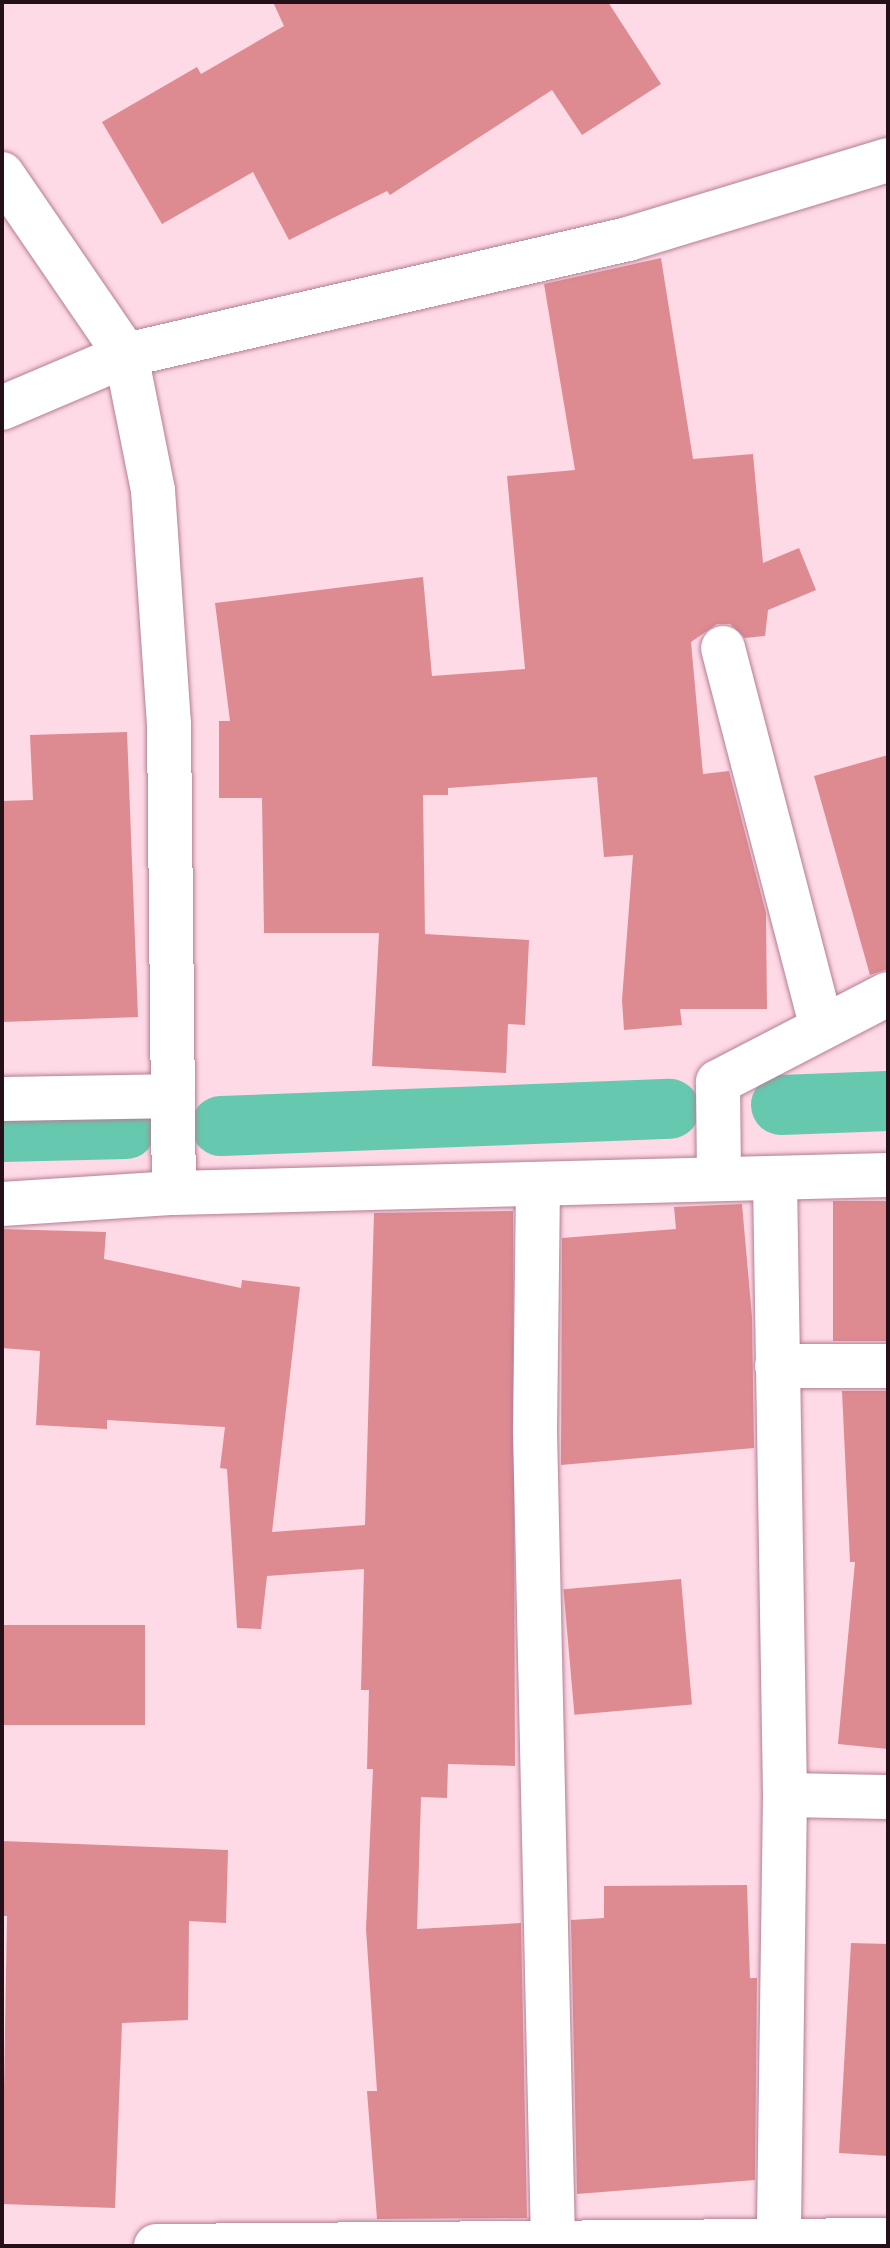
<!DOCTYPE html>
<html>
<head>
<meta charset="utf-8">
<style>
	body { margin:0 }
	#map { position:relative; width:890px; height:2248px; overflow:hidden; background:#fed9e6; font-family:Cabin,sans-serif }
	div>[style] { position:absolute }
	[style*='--x'] { left:calc(var(--x)*1px); top:calc(var(--y)*1px); width:calc(var(--w)*1px); rotate:calc(var(--a)*1deg) }
	.canal>* { height:60px; margin:-30px; padding:0 30px; transform-origin:30px; border-radius:30px; background:#66c8af }
	.building>* { inset:0; background:#dd8b91; transform-origin:0 0 }
	.roads { filter:drop-shadow(0 0 2px #b57e93) drop-shadow(0 0 2px #b57e93) }
	.street>* { height:44px; margin:-22px; padding:0 22px; transform-origin:22px; border-radius:22px; background:#fff }
	span { translate:-50% -50%; white-space:nowrap; text-align:center; line-height:1.15; -webkit-text-stroke:6px #fbeef3; paint-order:stroke }
	.frame { position:absolute; inset:0; border:4px solid #251019; pointer-events:none }
</style>
</head>
<body>
<div id="map">
	<div class="canal">
		<i style="--x:781;--y:1105;--w:107;--a:-2.1"></i>
		<i style="--x:221;--y:1126;--w:449;--a:-2.2"></i>
		<i style="--x:2;--y:1132;--w:124;--a:-1.4"></i>
	</div>
	<div class="building">
		<i style="clip-path:polygon(273px 2px,608px 2px,661px 84px,582px 135px,552px 90px,390px 195px,387px 191px,289px 240px,253px 172px,162px 224px,102px 122px,197px 67px,201px 74px,284px 26px)"></i>
		<i style="clip-path:polygon(661px 258px,693px 459px,753px 454px,763px 563px,799px 548px,816px 590px,768px 610px,765px 636px,745px 638px,730px 624px,717px 624px,691px 642px,703px 774px,729px 771px,766px 913px,767px 1009px,680px 1009px,682px 1025px,624px 1030px,622px 1000px,633px 855px,604px 857px,597px 777px,448px 788px,448px 795px,423px 795px,425px 934px,529px 940px,525px 1025px,508px 1024px,506px 1073px,372px 1066px,379px 933px,264px 933px,262px 798px,219px 798px,219px 721px,230px 721px,215px 603px,423px 577px,432px 676px,525px 669px,507px 476px,575px 470px,544px 284px)"></i>
		<i style="clip-path:polygon(127px 732px,138px 1017px,2px 1022px,2px 801px,33px 800px,30px 735px)"></i>
		<i style="clip-path:polygon(888px 755px,888px 969px,870px 975px,814px 776px)"></i>
		<i style="left:888px;top:1201px;width:140px;height:55px;rotate:90deg"></i>
		<i style="clip-path:polygon(742px 1204px,752px 1317px,754px 1448px,561px 1465px,562px 1238px,676px 1229px,674px 1207px)"></i>
		<i style="clip-path:polygon(513px 1211px,515px 1766px,448px 1764px,447px 1798px,421px 1797px,417px 1929px,521px 1923px,527px 2218px,377px 2219px,367px 2091px,377px 2091px,366px 1929px,373px 1769px,367px 1769px,369px 1690px,361px 1690px,364px 1569px,267px 1576px,261px 1629px,237px 1628px,227px 1469px,220px 1468px,225px 1427px,107px 1420px,107px 1429px,36px 1425px,40px 1351px,2px 1348px,2px 1229px,106px 1232px,104px 1259px,241px 1288px,242px 1280px,300px 1287px,272px 1532px,365px 1525px,374px 1213px)"></i>
		<i style="clip-path:polygon(842px 1391px,888px 1391px,888px 1749px,838px 1744px,855px 1562px,850px 1562px)"></i>
		<i style="left:681px;top:1579px;width:126px;height:118px;rotate:85deg"></i>
		<i style="left:145px;top:1625px;width:100px;height:143px;rotate:90deg"></i>
		<i style="clip-path:polygon(2px 1841px,228px 1850px,226px 1923px,189px 1921px,188px 2020px,122px 2023px,115px 2208px,2px 2204px,7px 1916px,2px 1916px)"></i>
		<i style="clip-path:polygon(747px 1885px,750px 1978px,757px 1978px,755px 2180px,577px 2194px,571px 1920px,604px 1918px,604px 1886px)"></i>
		<i style="clip-path:polygon(851px 1943px,888px 1944px,888px 2156px,839px 2153px)"></i>
	</div>
	<div class="roads">
		<div class="street">
			<i style="--x:2;--y:174;--w:219;--a:55.6"></i>
			<i style="--x:126;--y:355;--w:138;--a:78.7"></i>
			<i style="--x:153;--y:490;--w:235;--a:86.1"></i>
			<i style="--x:169;--y:724;--w:469;--a:89.4"></i>
			<i style="--x:2;--y:408;--w:135;--a:-23.1"></i>
			<i style="--x:126;--y:355;--w:515;--a:-13.01"></i>
			<i style="--x:628;--y:239;--w:272;--a:-16.9"></i>
			<i style="--x:723;--y:648;--w:392;--a:75.4"></i>
			<i style="--x:2;--y:1099;--w:171;--a:-1"></i>
			<i style="--x:719;--y:1178;--w:96;--a:-90.6"></i>
			<i style="--x:718;--y:1082;--w:191;--a:-27.4"></i>
			<i style="--x:775;--y:1180;--w:615;--a:89.07"></i>
			<i style="--x:785;--y:1795;--w:451;--a:90.8"></i>
			<i style="--x:538;--y:1186;--w:245;--a:90.7"></i>
			<i style="--x:535;--y:1431;--w:815;--a:88.73"></i>
			<i style="--x:2;--y:1204;--w:172;--a:-3.7"></i>
			<i style="--x:174;--y:1193;--w:714;--a:-1.44"></i>
			<i style="--x:777;--y:1366;--w:111;--a:0"></i>
			<i style="--x:785;--y:1795;--w:103;--a:1.1"></i>
			<i style="--x:156;--y:2246;--w:732;--a:-0.47"></i>
		</div>
	</div>
	<div class="frame"></div>
</div>
</body>
</html>
